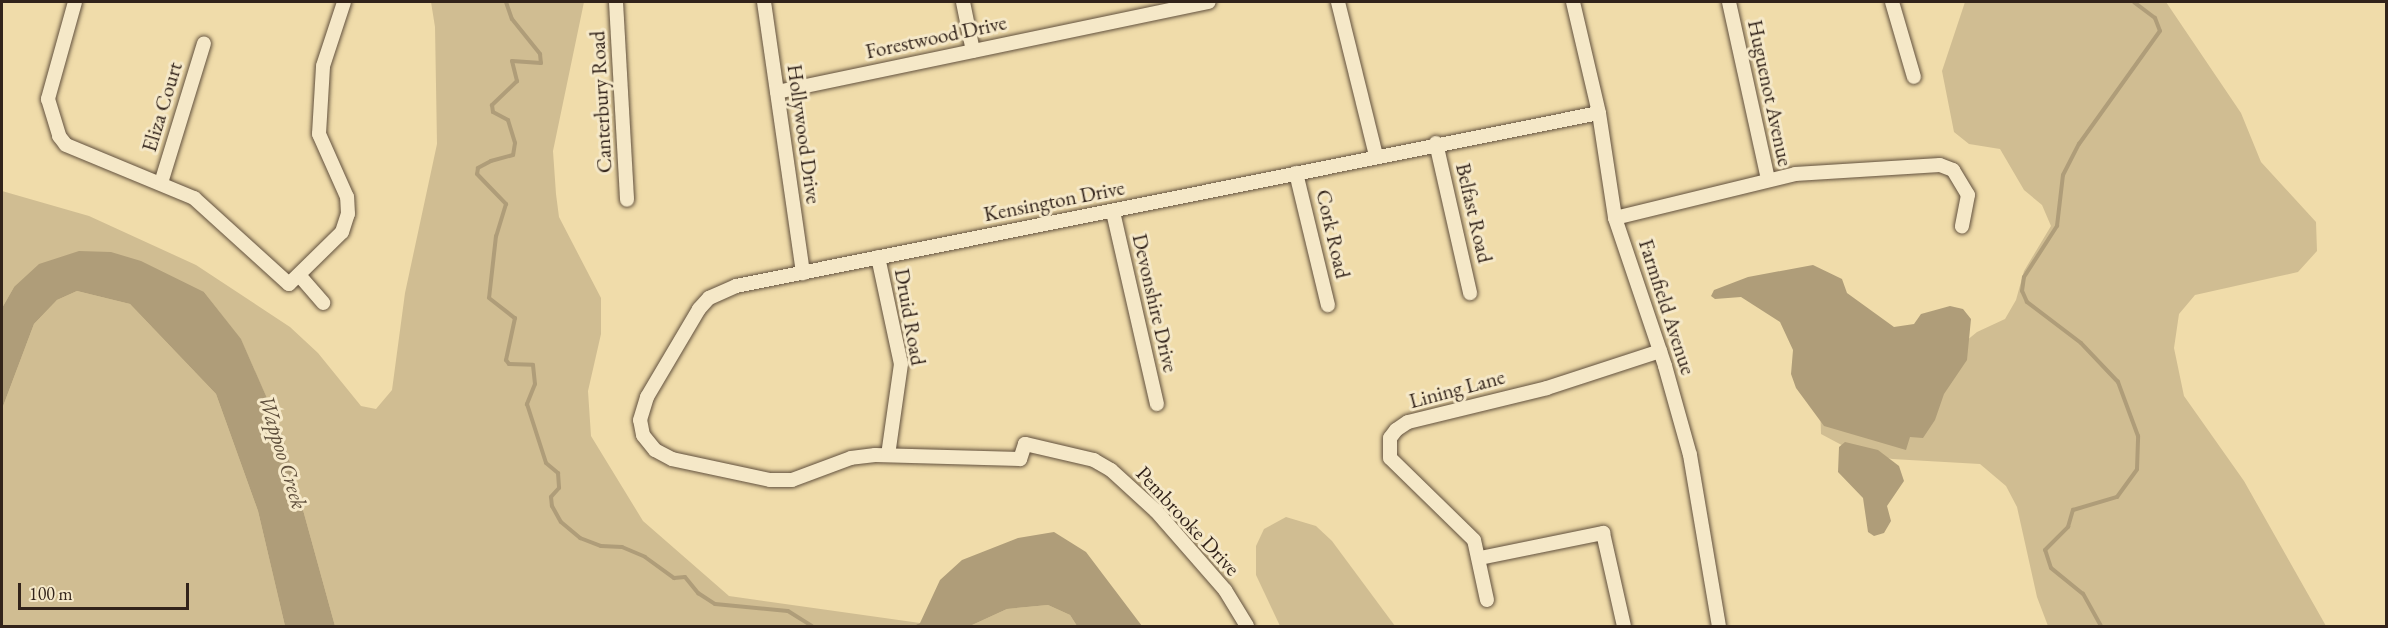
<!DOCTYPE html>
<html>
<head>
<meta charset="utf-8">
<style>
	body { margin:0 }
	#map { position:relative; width:2388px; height:628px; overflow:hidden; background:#f0dcaa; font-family:"EB Garamond",serif }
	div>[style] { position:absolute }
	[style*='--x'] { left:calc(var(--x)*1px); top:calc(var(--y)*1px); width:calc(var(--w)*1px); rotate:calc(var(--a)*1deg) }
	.green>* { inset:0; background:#d0bd92 }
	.water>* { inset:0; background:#af9d79 }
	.stream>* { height:4px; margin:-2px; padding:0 2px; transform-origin:2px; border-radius:2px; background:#af9d79 }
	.roads { filter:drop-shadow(0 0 2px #62513e) drop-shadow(0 0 2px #62513e) }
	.street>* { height:14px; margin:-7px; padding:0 7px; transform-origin:7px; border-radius:7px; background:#f5e8c8 }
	span { translate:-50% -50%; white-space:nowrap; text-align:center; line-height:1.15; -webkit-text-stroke:6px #f5e8c8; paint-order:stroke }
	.street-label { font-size:21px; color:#32231a }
	.water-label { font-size:22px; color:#5e4e3b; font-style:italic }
	.frame { position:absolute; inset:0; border:3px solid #32231a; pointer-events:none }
	.scale { position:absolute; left:18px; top:583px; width:171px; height:27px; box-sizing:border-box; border:3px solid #32231a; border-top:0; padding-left:8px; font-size:18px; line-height:21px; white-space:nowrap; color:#32231a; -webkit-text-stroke:4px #f5e8c8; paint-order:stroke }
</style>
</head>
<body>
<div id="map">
	<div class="green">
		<i style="clip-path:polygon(431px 2px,584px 2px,553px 151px,556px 194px,559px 217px,601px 298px,601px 334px,588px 391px,591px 436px,643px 521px,729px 596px,920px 623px,913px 626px,335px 626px,281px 430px,241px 340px,204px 292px,14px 287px,2px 308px,2px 191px,89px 216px,196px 265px,290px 327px,318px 353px,361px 406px,376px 409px,392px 390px,405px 293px,437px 144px,435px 27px)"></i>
		<i style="clip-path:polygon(1965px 2px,2166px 2px,2241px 113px,2261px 162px,2316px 222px,2317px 251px,2298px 272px,2195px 295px,2179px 314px,2174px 348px,2184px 396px,2244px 481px,2326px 626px,2048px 626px,2037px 597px,2017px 507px,2006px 486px,1980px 464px,1892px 459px,1851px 450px,1821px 434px,1820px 401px,1949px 355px,1977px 332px,2005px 319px,2016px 300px,2024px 271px,2051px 226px,2042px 205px,2024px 190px,2000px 149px,1969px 144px,1954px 132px,1942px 71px)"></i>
		<i style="clip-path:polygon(77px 291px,130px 304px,216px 394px,258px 511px,285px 626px,2px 626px,2px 409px,34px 324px,57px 300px)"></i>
		<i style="clip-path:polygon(1286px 517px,1316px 526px,1332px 541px,1395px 626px,1280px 626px,1256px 575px,1256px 546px,1264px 529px)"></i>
		<i style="clip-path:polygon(1048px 605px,1070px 615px,1077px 626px,970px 626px,1007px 609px)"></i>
	</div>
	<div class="water">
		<i style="clip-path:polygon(79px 251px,111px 252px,141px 261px,204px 292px,241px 339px,281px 430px,335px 626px,285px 626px,258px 511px,216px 394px,130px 304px,77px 291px,57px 300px,34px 324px,2px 409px,2px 308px,14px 287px,39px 264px)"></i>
		<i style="clip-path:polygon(1813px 265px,1842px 279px,1847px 293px,1894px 327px,1914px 324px,1921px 314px,1950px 306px,1963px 309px,1971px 319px,1967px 360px,1944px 394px,1935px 420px,1923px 438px,1910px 437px,1906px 450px,1824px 426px,1796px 388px,1791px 374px,1793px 350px,1780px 322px,1741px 297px,1715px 299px,1711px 296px,1714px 290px,1748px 277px)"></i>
		<i style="clip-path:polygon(1845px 442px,1878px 450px,1899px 466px,1904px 481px,1887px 506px,1891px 521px,1884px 533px,1874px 536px,1868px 532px,1863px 498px,1838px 472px,1839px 447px)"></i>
		<i style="clip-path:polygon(1054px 532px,1086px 552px,1142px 626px,1077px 626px,1070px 615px,1048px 605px,1007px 609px,970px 626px,913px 626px,920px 623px,940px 580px,962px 560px,1018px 538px)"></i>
	</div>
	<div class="stream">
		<i style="--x:506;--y:2;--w:18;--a:71"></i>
		<i style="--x:512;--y:19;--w:45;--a:51.3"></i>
		<i style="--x:540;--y:54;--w:9;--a:84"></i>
		<i style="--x:541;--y:63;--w:29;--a:-176"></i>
		<i style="--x:512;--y:61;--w:21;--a:76"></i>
		<i style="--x:517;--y:81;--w:35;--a:136"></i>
		<i style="--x:492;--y:105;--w:7;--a:82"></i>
		<i style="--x:493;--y:112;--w:17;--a:28"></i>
		<i style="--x:508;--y:120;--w:24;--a:73"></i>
		<i style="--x:515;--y:143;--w:12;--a:99"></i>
		<i style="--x:513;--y:155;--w:23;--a:165"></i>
		<i style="--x:491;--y:161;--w:15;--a:152"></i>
		<i style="--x:478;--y:168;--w:6;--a:99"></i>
		<i style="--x:477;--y:174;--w:42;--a:46"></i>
		<i style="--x:506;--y:204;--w:34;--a:107"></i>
		<i style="--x:496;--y:236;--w:62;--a:96.4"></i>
		<i style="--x:489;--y:298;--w:33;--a:38"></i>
		<i style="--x:515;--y:318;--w:43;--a:102.1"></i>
		<i style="--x:506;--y:360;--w:5;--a:53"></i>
		<i style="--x:509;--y:364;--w:24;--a:2"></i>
		<i style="--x:533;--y:365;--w:19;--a:84"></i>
		<i style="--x:535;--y:384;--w:22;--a:112"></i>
		<i style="--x:527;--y:404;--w:62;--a:72.1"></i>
		<i style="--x:546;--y:463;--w:16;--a:40"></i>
		<i style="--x:558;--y:473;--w:15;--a:86"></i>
		<i style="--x:559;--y:488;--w:12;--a:132"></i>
		<i style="--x:551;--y:497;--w:9;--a:84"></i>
		<i style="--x:552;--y:506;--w:18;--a:61"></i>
		<i style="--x:561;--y:522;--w:25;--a:40"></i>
		<i style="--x:580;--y:538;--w:22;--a:21"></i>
		<i style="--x:601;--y:546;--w:21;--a:3"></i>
		<i style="--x:622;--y:547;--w:25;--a:23"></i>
		<i style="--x:645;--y:557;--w:36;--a:36"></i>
		<i style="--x:674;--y:578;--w:11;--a:-5"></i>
		<i style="--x:685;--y:577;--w:21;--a:51"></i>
		<i style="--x:698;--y:593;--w:20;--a:33"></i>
		<i style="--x:715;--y:604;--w:73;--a:5.5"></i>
		<i style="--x:788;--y:611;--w:28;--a:32"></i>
		<i style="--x:2101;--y:626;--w:37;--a:-119"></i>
		<i style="--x:2083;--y:594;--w:41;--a:-140.9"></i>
		<i style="--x:2051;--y:568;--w:19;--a:-108"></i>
		<i style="--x:2045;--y:550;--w:33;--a:-45"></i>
		<i style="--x:2068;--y:527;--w:18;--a:-74"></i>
		<i style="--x:2073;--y:510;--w:46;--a:-16.5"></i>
		<i style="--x:2117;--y:497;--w:34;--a:-54"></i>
		<i style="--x:2137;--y:469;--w:33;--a:-88"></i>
		<i style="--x:2138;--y:436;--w:58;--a:-110.3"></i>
		<i style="--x:2118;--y:382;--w:54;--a:-133.5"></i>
		<i style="--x:2081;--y:343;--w:68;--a:-142.8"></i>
		<i style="--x:2027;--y:302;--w:12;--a:-114"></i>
		<i style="--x:2022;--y:291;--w:14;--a:-82"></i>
		<i style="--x:2024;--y:277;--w:61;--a:-57.1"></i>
		<i style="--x:2057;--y:226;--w:51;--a:-83.3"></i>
		<i style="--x:2063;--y:175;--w:35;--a:-63"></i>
		<i style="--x:2079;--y:144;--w:139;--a:-54.4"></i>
		<i style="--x:2160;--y:31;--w:14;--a:-111"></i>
		<i style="--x:2155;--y:18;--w:26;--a:-143"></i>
	</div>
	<div class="roads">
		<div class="street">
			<i style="--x:75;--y:2;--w:101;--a:105.6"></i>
			<i style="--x:48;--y:99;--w:39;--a:73"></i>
			<i style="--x:59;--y:136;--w:11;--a:52"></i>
			<i style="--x:66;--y:145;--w:139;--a:22.5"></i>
			<i style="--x:194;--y:198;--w:128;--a:42.2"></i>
			<i style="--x:289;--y:284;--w:74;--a:-44.5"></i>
			<i style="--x:342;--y:232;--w:19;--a:-72"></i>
			<i style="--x:348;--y:214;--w:17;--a:-93"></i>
			<i style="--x:347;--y:197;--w:69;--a:-114"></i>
			<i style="--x:319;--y:134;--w:68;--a:-86.6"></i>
			<i style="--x:323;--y:66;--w:67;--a:-71.8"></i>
			<i style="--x:616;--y:2;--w:198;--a:86.8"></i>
			<i style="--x:764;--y:2;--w:274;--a:81.8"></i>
			<i style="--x:963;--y:2;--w:50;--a:78.5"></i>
			<i style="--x:1338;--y:2;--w:158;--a:76.1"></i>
			<i style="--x:1573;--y:2;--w:114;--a:76.8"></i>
			<i style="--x:1599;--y:113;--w:106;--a:81.3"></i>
			<i style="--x:1615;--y:218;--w:156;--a:71.3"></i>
			<i style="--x:1665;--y:366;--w:92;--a:74.3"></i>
			<i style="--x:1690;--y:455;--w:173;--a:80.4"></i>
			<i style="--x:1729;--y:2;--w:181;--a:77.6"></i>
			<i style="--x:1892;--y:2;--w:78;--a:73.7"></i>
			<i style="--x:777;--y:92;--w:441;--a:-11.8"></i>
			<i style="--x:1436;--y:143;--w:154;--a:77.2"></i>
			<i style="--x:1296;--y:173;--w:136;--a:76.4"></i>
			<i style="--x:161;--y:183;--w:146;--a:-72.9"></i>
			<i style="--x:1113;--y:212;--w:197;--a:77.1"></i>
			<i style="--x:1615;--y:218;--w:185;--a:-13.7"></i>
			<i style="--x:1795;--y:174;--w:145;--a:-3.6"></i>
			<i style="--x:1940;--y:165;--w:14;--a:21"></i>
			<i style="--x:1953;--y:170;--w:29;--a:59"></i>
			<i style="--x:1968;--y:195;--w:32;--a:101"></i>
			<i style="--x:878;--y:257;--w:109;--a:77.9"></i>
			<i style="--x:901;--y:364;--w:92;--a:98.1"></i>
			<i style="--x:299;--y:275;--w:37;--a:49"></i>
			<i style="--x:1480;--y:558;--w:126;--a:-11.5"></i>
			<i style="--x:1603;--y:533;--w:95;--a:77.3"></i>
			<i style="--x:1487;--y:600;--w:61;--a:-102.2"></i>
			<i style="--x:1474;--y:540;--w:117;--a:-135.7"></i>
			<i style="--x:1390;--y:458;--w:20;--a:-90"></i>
			<i style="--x:1390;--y:438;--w:10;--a:-53"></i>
			<i style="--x:1396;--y:430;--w:14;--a:-34"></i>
			<i style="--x:1408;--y:422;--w:143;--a:-13.7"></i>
			<i style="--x:1547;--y:388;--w:119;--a:-18.1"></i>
			<i style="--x:1247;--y:626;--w:42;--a:-121.4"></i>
			<i style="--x:1225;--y:590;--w:105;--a:-131.1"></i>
			<i style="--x:1156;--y:511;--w:61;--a:-137.7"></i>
			<i style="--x:1111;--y:470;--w:20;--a:-150"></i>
			<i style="--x:1094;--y:460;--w:71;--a:-166.9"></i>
			<i style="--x:1025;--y:444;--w:16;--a:108"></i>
			<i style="--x:1020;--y:459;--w:145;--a:-178.4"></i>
			<i style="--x:875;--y:455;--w:24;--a:173"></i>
			<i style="--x:851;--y:458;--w:63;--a:159.6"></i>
			<i style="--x:792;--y:480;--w:22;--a:180"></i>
			<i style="--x:770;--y:480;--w:100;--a:-167.9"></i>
			<i style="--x:672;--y:459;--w:19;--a:-152"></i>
			<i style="--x:655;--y:450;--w:19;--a:-129"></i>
			<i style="--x:643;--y:435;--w:15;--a:-101"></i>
			<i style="--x:640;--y:420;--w:24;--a:-73"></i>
			<i style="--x:647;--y:397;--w:102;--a:-59.4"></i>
			<i style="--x:699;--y:309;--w:15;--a:-48"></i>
			<i style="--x:709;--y:298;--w:30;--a:-24"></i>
			<i style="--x:736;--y:286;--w:880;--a:-11.34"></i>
		</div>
	</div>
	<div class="street-label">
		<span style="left:936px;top:37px;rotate:-12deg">Forestwood Drive</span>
		<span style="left:1770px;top:93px;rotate:78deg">Huguenot Avenue</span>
		<span style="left:601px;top:102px;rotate:-93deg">Canterbury Road</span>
		<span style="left:162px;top:107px;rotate:-73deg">Eliza Court</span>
		<span style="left:804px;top:134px;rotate:82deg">Hollywood Drive</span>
		<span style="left:1054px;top:201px;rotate:-11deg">Kensington Drive</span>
		<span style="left:1474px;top:213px;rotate:77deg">Belfast Road</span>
		<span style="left:1333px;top:234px;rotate:77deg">Cork Road</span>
		<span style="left:1155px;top:303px;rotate:77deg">Devonshire Drive</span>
		<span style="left:1667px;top:307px;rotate:72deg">Farmfield Avenue</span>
		<span style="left:910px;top:317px;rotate:80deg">Druid Road</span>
		<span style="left:1457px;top:389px;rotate:-15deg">Lining Lane</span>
		<span style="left:1188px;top:521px;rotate:47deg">Pembrooke Drive</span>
	</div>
	<div class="water-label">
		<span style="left:283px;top:452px;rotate:73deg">Wappoo Creek</span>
	</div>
	<div class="frame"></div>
	<div class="scale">100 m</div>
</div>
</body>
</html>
